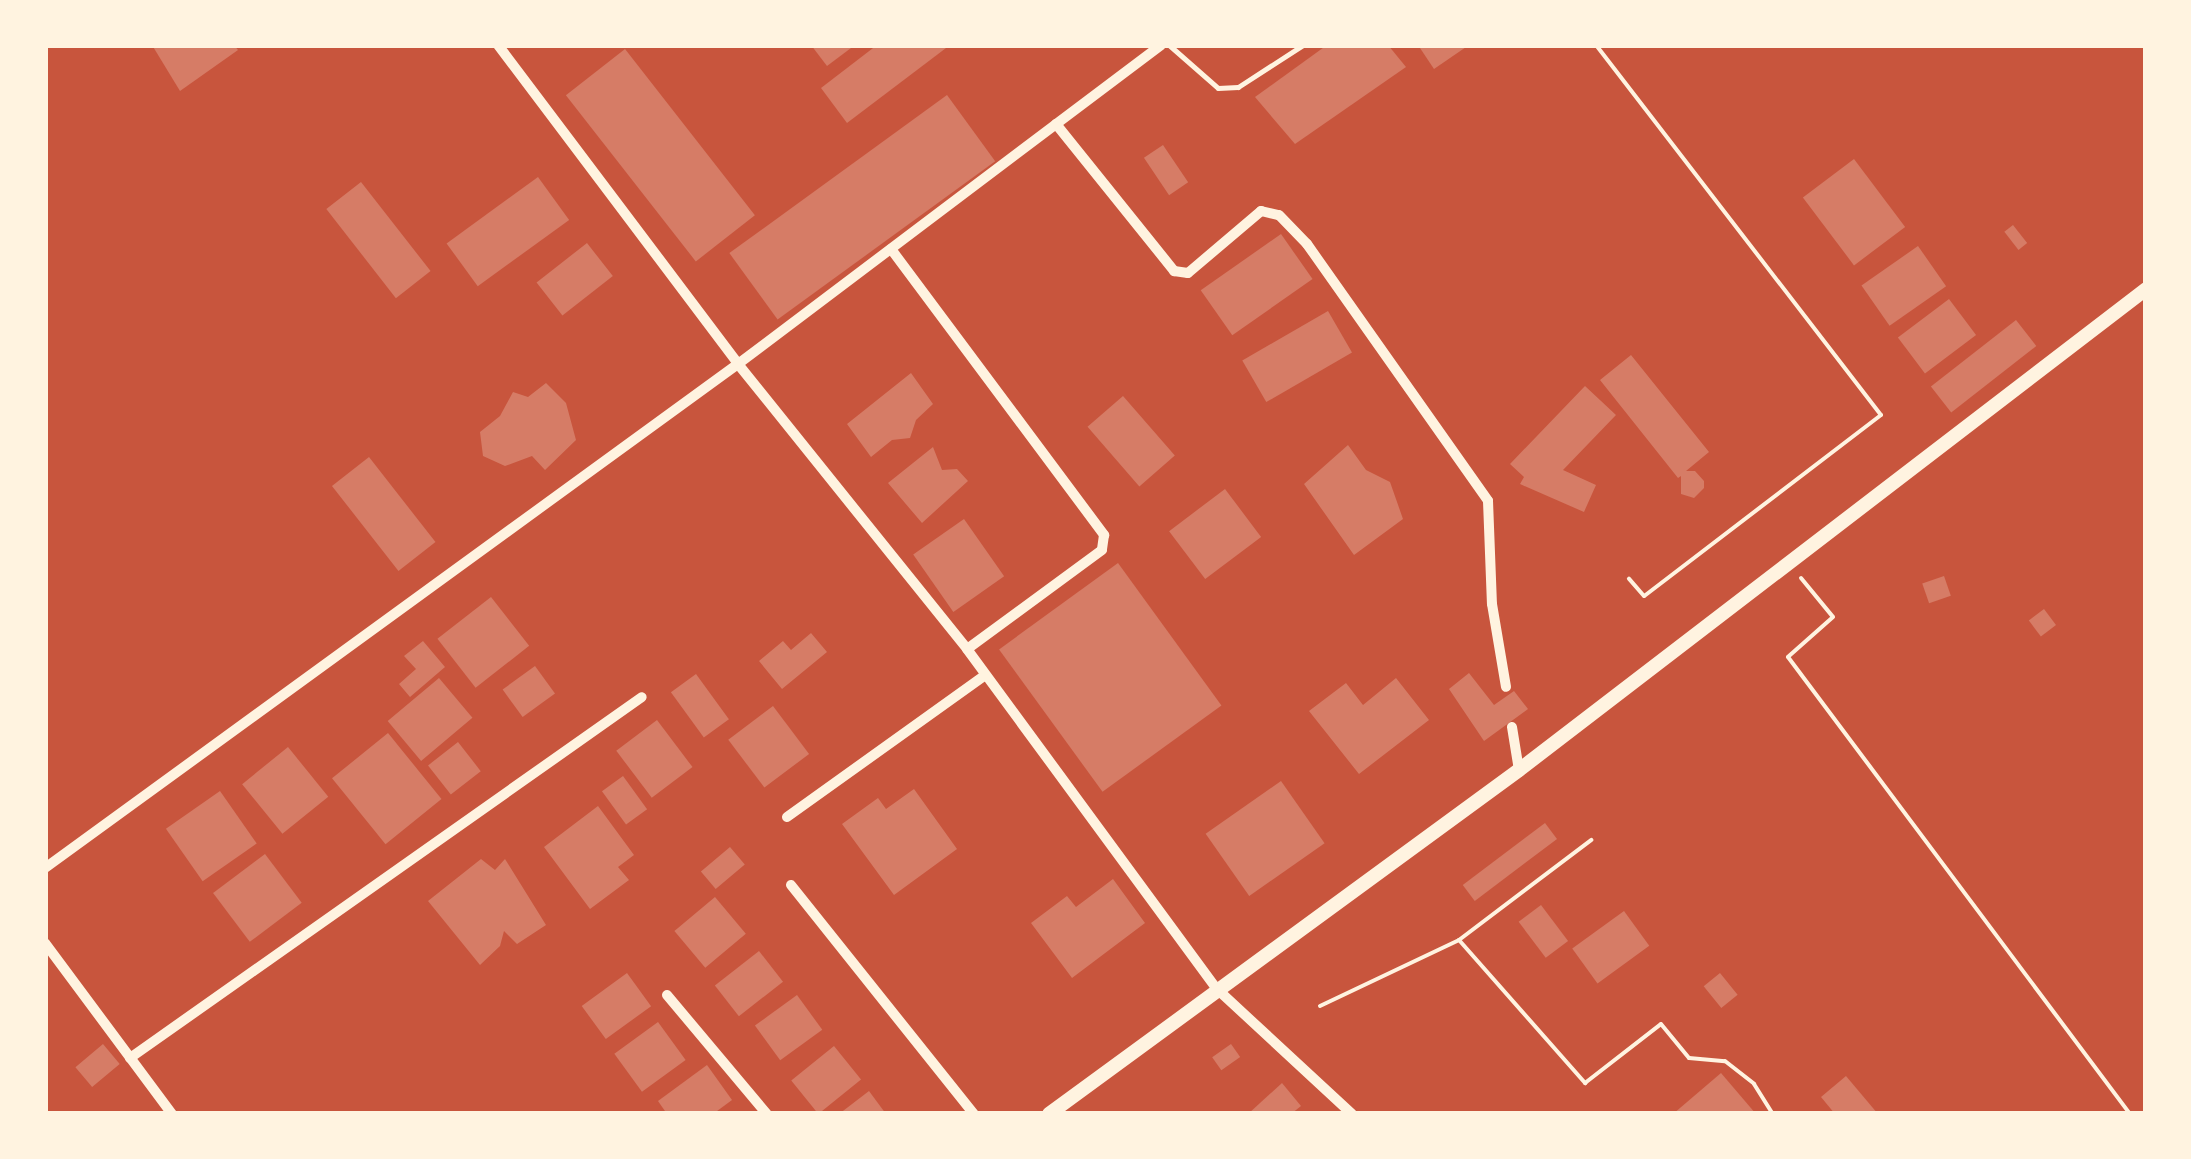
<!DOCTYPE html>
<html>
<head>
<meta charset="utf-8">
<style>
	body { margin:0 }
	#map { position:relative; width:2191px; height:1159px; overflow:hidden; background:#c8553d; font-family:"Fira Sans Condensed",sans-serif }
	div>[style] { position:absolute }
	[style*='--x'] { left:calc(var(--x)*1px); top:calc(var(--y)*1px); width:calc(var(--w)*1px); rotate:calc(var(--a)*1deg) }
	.building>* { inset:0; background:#d67c66; transform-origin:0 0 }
	.path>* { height:4px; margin:-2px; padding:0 2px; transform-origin:2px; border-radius:2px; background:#fff3e0 }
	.service>* { height:5px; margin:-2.5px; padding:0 2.5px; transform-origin:2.5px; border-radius:2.5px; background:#fff3e0 }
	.minor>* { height:10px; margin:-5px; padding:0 5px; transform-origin:5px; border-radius:5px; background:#fff3e0 }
	.tertiary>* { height:14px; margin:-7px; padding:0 7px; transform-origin:7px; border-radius:7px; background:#fff3e0 }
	span { translate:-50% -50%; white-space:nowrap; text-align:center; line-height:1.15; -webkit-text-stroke:8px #fff3e0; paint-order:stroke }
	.frame { position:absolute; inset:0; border:48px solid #fff3e0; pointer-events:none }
</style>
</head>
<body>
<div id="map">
	<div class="building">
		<i style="clip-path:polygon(152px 45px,234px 45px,238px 50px,180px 91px)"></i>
		<i style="clip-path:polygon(811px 45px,855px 45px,827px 66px)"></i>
		<i style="clip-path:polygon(877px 45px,950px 45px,847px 123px,821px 88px)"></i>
		<i style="clip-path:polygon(1327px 45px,1388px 45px,1406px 67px,1295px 144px,1255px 97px)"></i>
		<i style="clip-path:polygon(1418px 45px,1469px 45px,1434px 69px)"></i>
		<i style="left:625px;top:49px;width:211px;height:75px;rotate:52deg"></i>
		<i style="left:947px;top:95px;width:82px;height:269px;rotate:54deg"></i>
		<i style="left:1163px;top:145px;width:45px;height:23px;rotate:56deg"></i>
		<i style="left:1854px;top:159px;width:85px;height:64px;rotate:53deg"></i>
		<i style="left:538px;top:177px;width:53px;height:113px;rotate:54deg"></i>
		<i style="left:361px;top:182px;width:113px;height:44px;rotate:52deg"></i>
		<i style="left:2013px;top:225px;width:23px;height:11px;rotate:52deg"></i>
		<i style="left:1281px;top:234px;width:55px;height:98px;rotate:55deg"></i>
		<i style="left:587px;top:243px;width:42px;height:64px;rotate:52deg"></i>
		<i style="left:1918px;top:246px;width:49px;height:69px;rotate:55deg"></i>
		<i style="left:1949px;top:299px;width:45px;height:64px;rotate:53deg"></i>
		<i style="left:1328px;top:311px;width:48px;height:99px;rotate:60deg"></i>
		<i style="left:2016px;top:320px;width:33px;height:108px;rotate:52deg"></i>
		<i style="clip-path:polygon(1631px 355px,1709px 452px,1686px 471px,1695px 471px,1704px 481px,1704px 488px,1694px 498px,1681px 494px,1681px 476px,1678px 478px,1600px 380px)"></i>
		<i style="clip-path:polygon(911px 373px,933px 404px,916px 420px,910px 438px,892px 440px,871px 457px,847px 424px)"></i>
		<i style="clip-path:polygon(546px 383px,566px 403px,576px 440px,545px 470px,532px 456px,505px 466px,483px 456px,480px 432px,500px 416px,513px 392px,528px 397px)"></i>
		<i style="clip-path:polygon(1585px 386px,1616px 415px,1563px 470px,1596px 485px,1584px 512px,1520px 484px,1524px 477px,1510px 464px)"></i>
		<i style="left:1123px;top:396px;width:79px;height:47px;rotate:49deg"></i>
		<i style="clip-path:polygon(1348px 445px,1366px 470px,1390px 482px,1403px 519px,1354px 555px,1304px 484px)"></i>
		<i style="clip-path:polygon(933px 447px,942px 470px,957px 469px,968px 481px,922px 523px,888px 483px)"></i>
		<i style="left:369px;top:457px;width:108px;height:47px;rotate:52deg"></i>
		<i style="left:1225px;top:489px;width:60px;height:70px;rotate:53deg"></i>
		<i style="left:964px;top:519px;width:70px;height:62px;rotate:55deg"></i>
		<i style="left:1118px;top:563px;width:176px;height:147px;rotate:54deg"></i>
		<i style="left:1944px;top:576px;width:21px;height:23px;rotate:71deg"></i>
		<i style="left:491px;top:597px;width:62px;height:68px;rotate:52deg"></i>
		<i style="left:2044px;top:609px;width:20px;height:19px;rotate:53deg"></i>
		<i style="clip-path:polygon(811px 633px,827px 652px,782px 689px,759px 661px,783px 641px,791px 650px)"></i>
		<i style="clip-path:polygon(423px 641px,445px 667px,410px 697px,399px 684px,416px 669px,404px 656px)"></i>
		<i style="left:535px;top:666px;width:34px;height:40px;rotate:54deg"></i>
		<i style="clip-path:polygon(1469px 673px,1494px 705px,1514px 691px,1528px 709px,1484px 741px,1449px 689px)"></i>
		<i style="left:696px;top:674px;width:56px;height:31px;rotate:54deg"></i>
		<i style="left:439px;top:678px;width:52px;height:67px;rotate:50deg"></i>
		<i style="clip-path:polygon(1396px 678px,1429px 720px,1359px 774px,1309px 711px,1346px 683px,1363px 705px)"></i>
		<i style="left:773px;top:706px;width:60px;height:56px;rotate:53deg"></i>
		<i style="left:657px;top:720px;width:59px;height:51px;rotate:53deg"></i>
		<i style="left:388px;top:733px;width:85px;height:72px;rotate:51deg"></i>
		<i style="left:458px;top:742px;width:37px;height:38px;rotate:52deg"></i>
		<i style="left:288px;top:747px;width:64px;height:59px;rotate:51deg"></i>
		<i style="left:623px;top:776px;width:41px;height:26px;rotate:54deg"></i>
		<i style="left:1281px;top:781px;width:76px;height:92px;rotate:55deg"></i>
		<i style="clip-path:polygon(914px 789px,957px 849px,894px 895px,842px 824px,878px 798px,886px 809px)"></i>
		<i style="left:220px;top:791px;width:64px;height:66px;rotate:55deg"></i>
		<i style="clip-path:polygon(598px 806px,634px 855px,618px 867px,629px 880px,590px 909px,544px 847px)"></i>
		<i style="left:1545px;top:823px;width:20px;height:103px;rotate:53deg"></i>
		<i style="left:730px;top:847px;width:23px;height:38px;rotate:50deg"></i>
		<i style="left:265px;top:854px;width:61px;height:65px;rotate:53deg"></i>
		<i style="clip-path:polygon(481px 859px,495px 870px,505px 859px,546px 925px,517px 944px,504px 931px,500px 946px,480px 965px,428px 901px)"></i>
		<i style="clip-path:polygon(1113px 879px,1145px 923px,1072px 978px,1031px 923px,1067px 896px,1076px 907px)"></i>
		<i style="left:715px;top:897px;width:48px;height:53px;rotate:50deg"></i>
		<i style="left:1541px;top:905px;width:45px;height:28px;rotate:53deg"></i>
		<i style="left:1624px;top:911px;width:43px;height:64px;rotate:54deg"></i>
		<i style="left:759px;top:951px;width:39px;height:56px;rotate:52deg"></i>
		<i style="left:627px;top:973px;width:41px;height:56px;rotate:54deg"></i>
		<i style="left:1720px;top:973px;width:28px;height:21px;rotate:51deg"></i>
		<i style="left:797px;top:995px;width:43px;height:52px;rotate:54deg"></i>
		<i style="left:658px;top:1022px;width:47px;height:54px;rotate:54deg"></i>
		<i style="left:103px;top:1044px;width:26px;height:36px;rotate:50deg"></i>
		<i style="left:1231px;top:1044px;width:16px;height:23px;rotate:55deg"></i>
		<i style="left:834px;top:1046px;width:43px;height:55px;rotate:51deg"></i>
		<i style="clip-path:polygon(707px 1065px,732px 1100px,713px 1114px,667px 1114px,658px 1101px)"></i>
		<i style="clip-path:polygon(1721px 1073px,1756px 1114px,1673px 1114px)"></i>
		<i style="clip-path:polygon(1846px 1076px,1878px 1114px,1835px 1114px,1821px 1097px)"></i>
		<i style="clip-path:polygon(1282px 1083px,1301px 1106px,1291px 1114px,1248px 1114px)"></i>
		<i style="clip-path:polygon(869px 1091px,886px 1114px,839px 1114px)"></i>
	</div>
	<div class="path">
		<i style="--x:1596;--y:45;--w:467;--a:52.4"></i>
		<i style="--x:1881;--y:415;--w:298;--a:142.6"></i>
		<i style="--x:1644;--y:596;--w:23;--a:-131"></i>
		<i style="--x:1801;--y:578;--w:50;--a:50.6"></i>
		<i style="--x:1833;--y:617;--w:60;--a:138.4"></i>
		<i style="--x:1788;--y:657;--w:571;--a:53.19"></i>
		<i style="--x:1459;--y:940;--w:166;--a:-37.1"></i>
		<i style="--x:1320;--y:1006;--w:154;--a:-25.4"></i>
		<i style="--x:1459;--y:940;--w:191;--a:48.6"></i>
		<i style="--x:1585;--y:1083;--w:96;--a:-37.8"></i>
		<i style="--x:1661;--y:1024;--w:44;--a:50.5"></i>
		<i style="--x:1689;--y:1058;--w:36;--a:5"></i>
		<i style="--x:1725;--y:1061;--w:37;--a:38"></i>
		<i style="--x:1754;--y:1084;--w:36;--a:58"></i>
	</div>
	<div class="service">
		<i style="--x:1169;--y:45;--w:65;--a:41.3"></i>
		<i style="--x:1218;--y:88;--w:20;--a:-3"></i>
		<i style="--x:1238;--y:87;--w:77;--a:-32.9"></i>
	</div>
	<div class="minor">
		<i style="--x:498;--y:45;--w:399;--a:53"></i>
		<i style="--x:738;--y:364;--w:366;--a:51.2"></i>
		<i style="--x:967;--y:649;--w:422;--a:53.7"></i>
		<i style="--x:1217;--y:989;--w:184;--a:42.8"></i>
		<i style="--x:1056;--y:124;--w:189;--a:51.2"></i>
		<i style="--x:1174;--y:271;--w:14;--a:8"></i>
		<i style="--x:1188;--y:273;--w:96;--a:-40.3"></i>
		<i style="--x:1261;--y:211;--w:18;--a:13"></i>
		<i style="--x:1279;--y:215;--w:40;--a:46"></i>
		<i style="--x:1307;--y:244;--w:314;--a:54.8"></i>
		<i style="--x:1488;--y:501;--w:103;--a:87.8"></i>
		<i style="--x:1492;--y:604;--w:84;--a:80.4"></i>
		<i style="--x:891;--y:249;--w:357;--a:53.3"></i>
		<i style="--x:1104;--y:535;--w:15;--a:98"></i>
		<i style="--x:1102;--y:550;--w:167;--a:143.7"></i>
		<i style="--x:1512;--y:727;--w:44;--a:80.8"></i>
		<i style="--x:787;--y:817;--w:242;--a:-35.6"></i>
		<i style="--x:45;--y:868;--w:857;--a:-36.03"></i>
		<i style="--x:738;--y:364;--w:530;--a:-37.02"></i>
		<i style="--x:791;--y:885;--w:293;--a:51.4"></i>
		<i style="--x:45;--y:943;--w:213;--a:53.4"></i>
		<i style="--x:667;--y:995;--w:155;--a:50"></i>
		<i style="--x:130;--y:1058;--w:626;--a:-35.19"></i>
	</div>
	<div class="tertiary">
		<i style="--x:1049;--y:1114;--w:582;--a:-36.2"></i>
		<i style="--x:1519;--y:770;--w:790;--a:-37.49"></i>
	</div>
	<div class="frame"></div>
</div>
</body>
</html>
